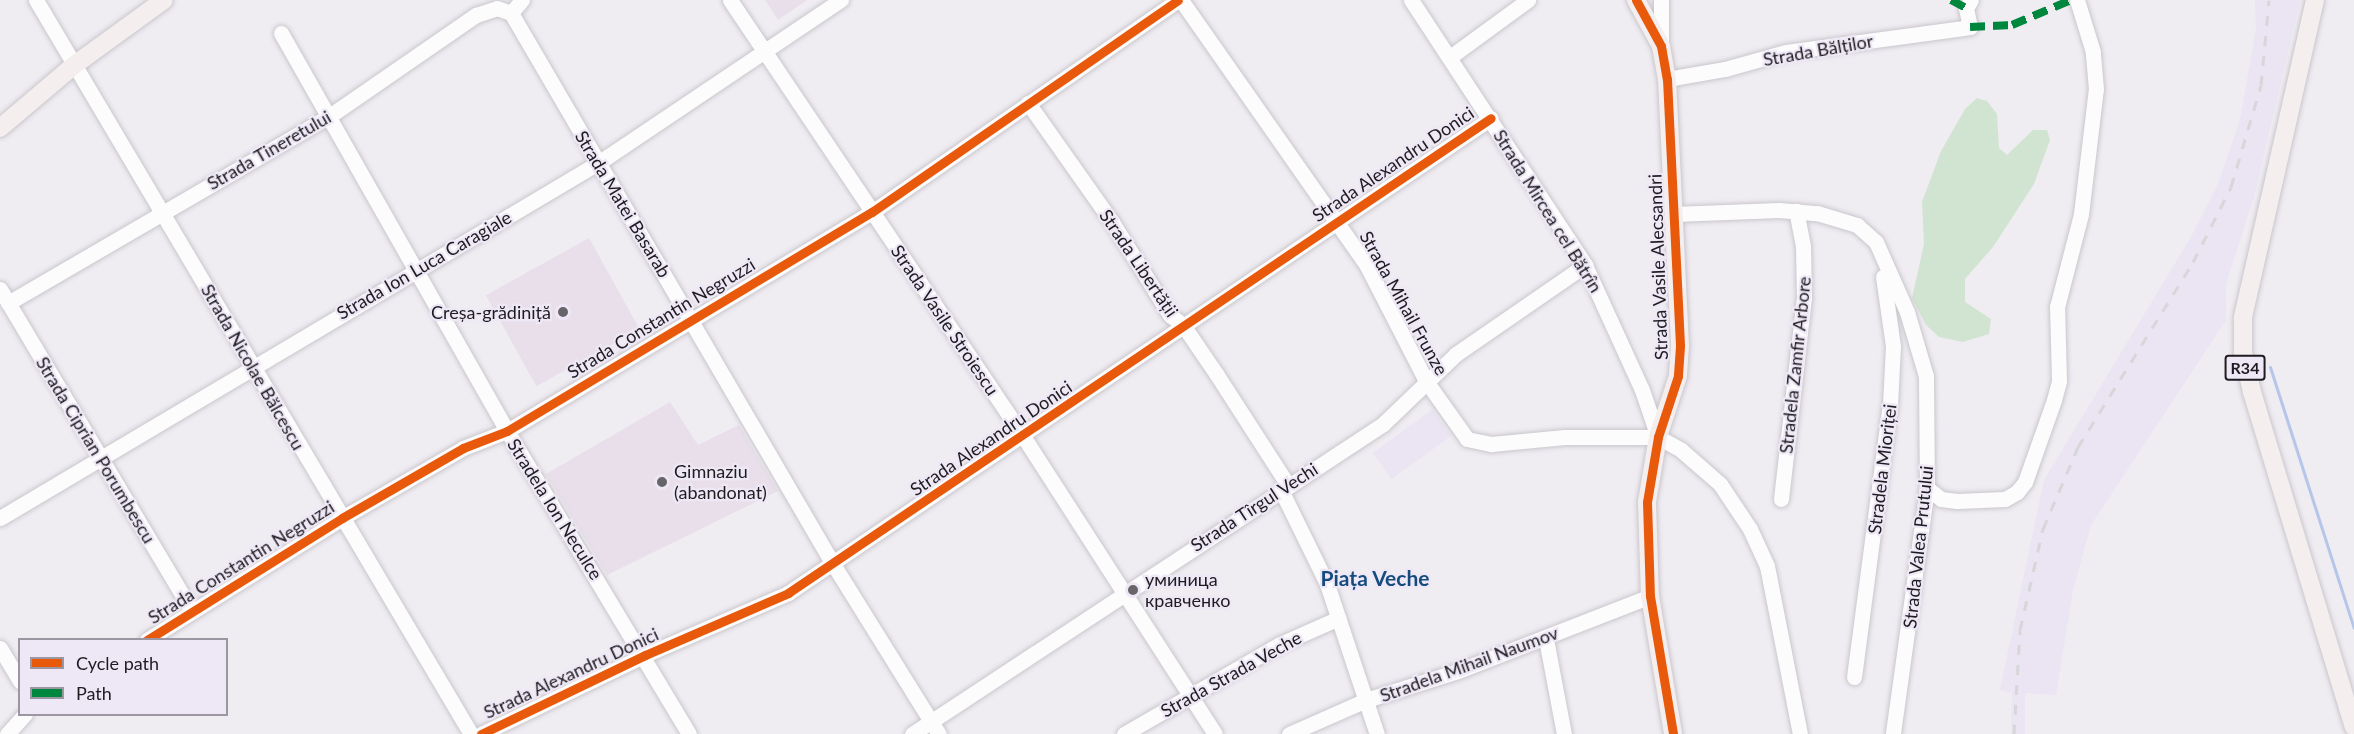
<!DOCTYPE html>
<html>
<head>
<meta charset="utf-8">
<style>
	body { margin:0 }
	#map { position:relative; width:2354px; height:734px; overflow:hidden; background:#efecf2; font-family:Lato,sans-serif }
	div>[style] { position:absolute }
	[style*='--x'] { left:calc(var(--x)*1px); top:calc(var(--y)*1px); width:calc(var(--w)*1px); rotate:calc(var(--a)*1deg) }
	.built>* { inset:0; background:#eae4f3; transform-origin:0 0 }
	.education>* { inset:0; background:#e8dfeb; transform-origin:0 0 }
	.green>* { inset:0; background:#d1e4d1 }
	.stream>* { height:3px; margin:-1.5px; padding:0 1.5px; transform-origin:1.5px; border-radius:1.5px; background:#b6c6e9 }
	.roads { filter:drop-shadow(0 0 2px #c9c7cc) drop-shadow(0 0 2px #c9c7cc) }
	.minor>* { height:15px; margin:-7.5px; padding:0 7.5px; transform-origin:7.5px; border-radius:7.5px; background:#fdfcfd }
	.major>* { height:18px; margin:-9px; padding:0 9px; transform-origin:9px; border-radius:9px; background:#f4eeef }
	.rail>* { height:3px; margin-top:-1.5px; transform-origin:0; background:repeating-linear-gradient(90deg,#d7d6d8 0 10px,transparent 0 20px) }
	.quiet>* { height:8px; margin-top:-4px; transform-origin:0; background:repeating-linear-gradient(90deg,#00873e 0 15px,transparent 0 23px) }
	.cycleway>* { height:9px; margin:-4.5px; padding:0 4.5px; transform-origin:4.5px; border-radius:4.5px; background:#e8590c }
	.dots>* { width:16px; height:16px; translate:-50% -50%; box-sizing:border-box; border:3px solid #eee8f6; border-radius:50% }
	span { translate:-50% -50%; white-space:nowrap; text-align:center; line-height:1.15; -webkit-text-stroke:4.5px #eee8f6; paint-order:stroke }
	.shield-label span { padding:2px 4px; background:#eee8f6; border:2px solid; border-radius:4px; -webkit-text-stroke-width:0 }
	.shield-label { font-size:16px; color:#1e1c21; font-weight:700 }
	.street-label { font-size:18px; color:#1e1c21 }
	.poi-label { font-size:18px; color:#1e1c21 }
	.right { translate:-100% -50%; text-align:right }
	.left { translate:0 -50%; text-align:left }
	.quarter-label { font-size:21px; color:#154c7d; font-weight:700 }
	.legend { position:absolute; left:18px; top:638px; width:210px; height:78px; box-sizing:border-box; background:#eee8f6; border:2px solid #9b96a1; margin:0; padding:8px 10px; list-style:none; font-size:18px; color:#1e1c21 }
	.legend li { display:flex; align-items:center; gap:12px; height:30px }
	.legend b { width:30px; border:2px solid #9b96a1 }
</style>
</head>
<body>
<div id="map">
	<div class="built">
		<i style="clip-path:polygon(2255px 0,2300px 0,2254px 197px,2226px 284px,2226px 320px,2091px 525px,2073px 590px,2056px 695px,2025px 693px,2025px 734px,2011px 734px,2012px 693px,2000px 690px,2044px 480px,2191px 237px,2218px 184px,2240px 120px,2256px 29px)"></i>
		<i style="left:1432px;top:410px;width:32px;height:73px;rotate:54deg"></i>
	</div>
	<div class="education">
		<i style="clip-path:polygon(765px 0,807px 0,778px 20px)"></i>
		<i style="left:589px;top:238px;width:104px;height:118px;rotate:61deg"></i>
		<i style="clip-path:polygon(670px 402px,698px 445px,739px 425px,778px 491px,607px 575px,546px 474px)"></i>
	</div>
	<div class="green">
		<i style="clip-path:polygon(1977px 98px,1987px 101px,1997px 114px,1999px 148px,2007px 155px,2033px 130px,2047px 130px,2050px 140px,2034px 184px,1993px 247px,1965px 279px,1965px 302px,1991px 319px,1989px 334px,1963px 342px,1939px 337px,1926px 325px,1912px 298px,1924px 244px,1922px 202px,1941px 151px,1965px 109px)"></i>
	</div>
	<div class="stream">
		<i style="--x:2270;--y:367;--w:274;--a:72.2"></i>
	</div>
	<div class="roads">
		<div class="minor">
			<i style="--x:36;--y:0;--w:853;--a:59.35"></i>
			<i style="--x:730;--y:0;--w:525;--a:56.1"></i>
			<i style="--x:1023;--y:436;--w:354;--a:57.2"></i>
			<i style="--x:1181;--y:0;--w:325;--a:55"></i>
			<i style="--x:1367;--y:266;--w:129;--a:62.8"></i>
			<i style="--x:1426;--y:381;--w:71;--a:54.7"></i>
			<i style="--x:1467;--y:439;--w:25;--a:12"></i>
			<i style="--x:1491;--y:444;--w:74;--a:-5.4"></i>
			<i style="--x:1565;--y:437;--w:93;--a:0"></i>
			<i style="--x:1658;--y:437;--w:26;--a:29"></i>
			<i style="--x:1681;--y:450;--w:52;--a:41.1"></i>
			<i style="--x:1720;--y:484;--w:54;--a:56.3"></i>
			<i style="--x:1750;--y:529;--w:41;--a:65.3"></i>
			<i style="--x:1767;--y:566;--w:171;--a:78.9"></i>
			<i style="--x:1411;--y:0;--w:317;--a:56.7"></i>
			<i style="--x:1585;--y:265;--w:137;--a:65.5"></i>
			<i style="--x:1642;--y:390;--w:50;--a:71.2"></i>
			<i style="--x:1661;--y:0;--w:46;--a:90"></i>
			<i style="--x:511;--y:13;--w:638;--a:59.7"></i>
			<i style="--x:833;--y:564;--w:200;--a:58.1"></i>
			<i style="--x:281;--y:33;--w:458;--a:60.4"></i>
			<i style="--x:507;--y:431;--w:353;--a:59"></i>
			<i style="--x:1450;--y:57;--w:97;--a:-36.2"></i>
			<i style="--x:1667;--y:79;--w:59;--a:-9.8"></i>
			<i style="--x:1725;--y:69;--w:63;--a:-15.6"></i>
			<i style="--x:1786;--y:52;--w:186;--a:-7.7"></i>
			<i style="--x:1970;--y:27;--w:19;--a:-102"></i>
			<i style="--x:1966;--y:8;--w:9;--a:-58"></i>
			<i style="--x:1028;--y:103;--w:146;--a:54.8"></i>
			<i style="--x:1112;--y:222;--w:110;--a:58.1"></i>
			<i style="--x:1170;--y:315;--w:16;--a:38"></i>
			<i style="--x:1183;--y:325;--w:60;--a:55.8"></i>
			<i style="--x:1217;--y:375;--w:131;--a:57.2"></i>
			<i style="--x:1673;--y:214;--w:106;--a:-2.2"></i>
			<i style="--x:1779;--y:210;--w:38;--a:5"></i>
			<i style="--x:1817;--y:213;--w:42;--a:16.7"></i>
			<i style="--x:1857;--y:225;--w:25;--a:42"></i>
			<i style="--x:1876;--y:242;--w:77;--a:66.1"></i>
			<i style="--x:1907;--y:312;--w:67;--a:73.5"></i>
			<i style="--x:1926;--y:376;--w:112;--a:89.5"></i>
			<i style="--x:1927;--y:488;--w:248;--a:97.9"></i>
			<i style="--x:0;--y:289;--w:375;--a:59.2"></i>
			<i style="--x:8;--y:303;--w:370;--a:-30.2"></i>
			<i style="--x:328;--y:117;--w:180;--a:-34.6"></i>
			<i style="--x:476;--y:15;--w:22;--a:-18"></i>
			<i style="--x:497;--y:8;--w:15;--a:20"></i>
			<i style="--x:511;--y:13;--w:17;--a:-50"></i>
			<i style="--x:1927;--y:488;--w:18;--a:38"></i>
			<i style="--x:1941;--y:499;--w:16;--a:7"></i>
			<i style="--x:1957;--y:501;--w:48;--a:-2.4"></i>
			<i style="--x:2005;--y:499;--w:14;--a:-30"></i>
			<i style="--x:2017;--y:492;--w:13;--a:-51"></i>
			<i style="--x:2025;--y:482;--w:87;--a:-70.5"></i>
			<i style="--x:2054;--y:400;--w:20;--a:-75"></i>
			<i style="--x:2059;--y:381;--w:74;--a:-91.5"></i>
			<i style="--x:2057;--y:307;--w:96;--a:-75.5"></i>
			<i style="--x:2081;--y:214;--w:126;--a:-83.2"></i>
			<i style="--x:2096;--y:89;--w:37;--a:-95"></i>
			<i style="--x:2093;--y:52;--w:54;--a:-107.1"></i>
			<i style="--x:1281;--y:490;--w:105;--a:63.9"></i>
			<i style="--x:1327;--y:584;--w:158;--a:71.6"></i>
			<i style="--x:1781;--y:499;--w:202;--a:-83.5"></i>
			<i style="--x:1804;--y:298;--w:52;--a:-91.1"></i>
			<i style="--x:1803;--y:246;--w:36;--a:-101"></i>
			<i style="--x:0;--y:518;--w:695;--a:-30.7"></i>
			<i style="--x:598;--y:163;--w:293;--a:-33.9"></i>
			<i style="--x:1546;--y:639;--w:97;--a:79.3"></i>
			<i style="--x:147;--y:640;--w:230;--a:-32"></i>
			<i style="--x:342;--y:518;--w:140;--a:-30"></i>
			<i style="--x:463;--y:448;--w:47;--a:-21.1"></i>
			<i style="--x:507;--y:431;--w:426;--a:-31"></i>
			<i style="--x:872;--y:212;--w:372;--a:-34.7"></i>
			<i style="--x:0;--y:648;--w:39;--a:59"></i>
			<i style="--x:1854;--y:677;--w:274;--a:-82.5"></i>
			<i style="--x:1890;--y:405;--w:59;--a:-87.1"></i>
			<i style="--x:1893;--y:346;--w:70;--a:-98.2"></i>
			<i style="--x:7;--y:734;--w:27;--a:-48"></i>
			<i style="--x:481;--y:734;--w:182;--a:-25.7"></i>
			<i style="--x:645;--y:655;--w:156;--a:-23.4"></i>
			<i style="--x:788;--y:593;--w:848;--a:-34.05"></i>
			<i style="--x:912;--y:734;--w:564;--a:-33.35"></i>
			<i style="--x:1383;--y:424;--w:101;--a:-43.8"></i>
			<i style="--x:1456;--y:354;--w:157;--a:-34.6"></i>
			<i style="--x:1124;--y:734;--w:180;--a:-30"></i>
			<i style="--x:1280;--y:644;--w:64;--a:-23.8"></i>
			<i style="--x:1289;--y:734;--w:84;--a:-23.8"></i>
			<i style="--x:1366;--y:700;--w:96;--a:-17.5"></i>
			<i style="--x:1458;--y:671;--w:206;--a:-21.3"></i>
		</div>
		<div class="major">
			<i style="--x:1636;--y:0;--w:52;--a:61.5"></i>
			<i style="--x:1661;--y:46;--w:34;--a:80"></i>
			<i style="--x:1667;--y:79;--w:267;--a:87.2"></i>
			<i style="--x:1680;--y:346;--w:30;--a:94"></i>
			<i style="--x:1678;--y:376;--w:64;--a:108.2"></i>
			<i style="--x:1658;--y:437;--w:66;--a:99.6"></i>
			<i style="--x:1647;--y:502;--w:94;--a:88.2"></i>
			<i style="--x:1650;--y:596;--w:140;--a:80.5"></i>
			<i style="--x:2315;--y:0;--w:326;--a:102.8"></i>
			<i style="--x:2243;--y:318;--w:34;--a:90"></i>
			<i style="--x:2243;--y:352;--w:41;--a:77.3"></i>
			<i style="--x:2252;--y:392;--w:350;--a:73.1"></i>
			<i style="--x:0;--y:128;--w:96;--a:-40.3"></i>
			<i style="--x:73;--y:66;--w:112;--a:-36"></i>
		</div>
	</div>
	<div class="rail">
		<i style="--x:2014;--y:734;--w:104;--a:-86.7"></i>
		<i style="--x:2020;--y:630;--w:104;--a:-77.2"></i>
		<i style="--x:2043;--y:529;--w:89;--a:-66.9"></i>
		<i style="--x:2078;--y:447;--w:218;--a:-58.1"></i>
		<i style="--x:2193;--y:262;--w:84;--a:-63.1"></i>
		<i style="--x:2231;--y:187;--w:106;--a:-73.6"></i>
		<i style="--x:2261;--y:85;--w:85;--a:-84.6"></i>
	</div>
	<div class="quiet">
		<i style="--x:1951;--y:0;--w:17;--a:28"></i>
		<i style="--x:1970;--y:27;--w:42;--a:-2.7"></i>
		<i style="--x:2012;--y:25;--w:64;--a:-23"></i>
	</div>
	<div class="cycleway">
		<i style="--x:1636;--y:0;--w:52;--a:61.5"></i>
		<i style="--x:1661;--y:46;--w:34;--a:80"></i>
		<i style="--x:1667;--y:79;--w:267;--a:87.2"></i>
		<i style="--x:1680;--y:346;--w:30;--a:94"></i>
		<i style="--x:1678;--y:376;--w:64;--a:108.2"></i>
		<i style="--x:1658;--y:437;--w:66;--a:99.6"></i>
		<i style="--x:1647;--y:502;--w:94;--a:88.2"></i>
		<i style="--x:1650;--y:596;--w:140;--a:80.5"></i>
		<i style="--x:147;--y:640;--w:230;--a:-32"></i>
		<i style="--x:342;--y:518;--w:140;--a:-30"></i>
		<i style="--x:463;--y:448;--w:47;--a:-21.1"></i>
		<i style="--x:507;--y:431;--w:426;--a:-31"></i>
		<i style="--x:872;--y:212;--w:372;--a:-34.7"></i>
		<i style="--x:481;--y:734;--w:182;--a:-25.7"></i>
		<i style="--x:645;--y:655;--w:156;--a:-23.4"></i>
		<i style="--x:788;--y:593;--w:848;--a:-34.05"></i>
	</div>
	<div class="dots">
		<i style="left:563px;top:312px;background:#67656a"></i>
		<i style="left:662px;top:482px;background:#67656a"></i>
		<i style="left:1133px;top:590px;background:#67656a"></i>
	</div>
	<div class="shield-label">
		<span style="left:2245px;top:368px">R34</span>
	</div>
	<div class="street-label">
		<span style="left:1818px;top:50px;rotate:-10deg">Strada Bălților</span>
		<span style="left:269px;top:150px;rotate:-30deg">Strada Tineretului</span>
		<span style="left:1393px;top:164px;rotate:-34deg">Strada Alexandru Donici</span>
		<span style="left:623px;top:204px;rotate:59deg">Strada Matei Basarab</span>
		<span style="left:1548px;top:211px;rotate:58deg">Strada Mircea cel Bătrîn</span>
		<span style="left:1139px;top:263px;rotate:56deg">Strada Libertății</span>
		<span style="left:424px;top:265px;rotate:-30deg">Strada Ion Luca Caragiale</span>
		<span style="left:1658px;top:267px;rotate:-92deg">Strada Vasile Alecsandri</span>
		<span style="left:1404px;top:303px;rotate:61deg">Strada Mihail Frunze</span>
		<span style="left:661px;top:318px;rotate:-31deg">Strada Constantin Negruzzi</span>
		<span style="left:945px;top:320px;rotate:56deg">Strada Vasile Stroiescu</span>
		<span style="left:1795px;top:365px;rotate:-84deg">Stradela Zamfir Arbore</span>
		<span style="left:253px;top:367px;rotate:60deg">Strada Nicolae Bălcescu</span>
		<span style="left:991px;top:438px;rotate:-34deg">Strada Alexandru Donici</span>
		<span style="left:96px;top:450px;rotate:59deg">Strada Ciprian Porumbescu</span>
		<span style="left:1882px;top:469px;rotate:-83deg">Stradela Mioriței</span>
		<span style="left:1254px;top:507px;rotate:-33deg">Strada Tîrgul Vechi</span>
		<span style="left:555px;top:509px;rotate:58deg">Stradela Ion Neculce</span>
		<span style="left:1918px;top:547px;rotate:-84deg">Strada Valea Prutului</span>
		<span style="left:241px;top:562px;rotate:-32deg">Strada Constantin Negruzzi</span>
		<span style="left:1469px;top:664px;rotate:-20deg">Stradela Mihail Naumov</span>
		<span style="left:571px;top:673px;rotate:-25deg">Strada Alexandru Donici</span>
		<span style="left:1231px;top:674px;rotate:-29deg">Strada Strada Veche</span>
	</div>
	<div class="poi-label">
		<span class="right" style="left:551px;top:312px">Creșa-grădiniță</span>
		<span class="left" style="left:674px;top:482px">Gimnaziu<br>(abandonat)</span>
		<span class="left" style="left:1145px;top:590px">уминица<br>кравченко</span>
	</div>
	<div class="quarter-label">
		<span style="left:1375px;top:578px">Piața Veche</span>
	</div>
	<ul class="legend">
	<li><b style="height:8px;background:#e8590c"></b>Cycle path</li>
	<li><b style="height:8px;background:#00873e"></b>Path</li>
	</ul>
</div>
</body>
</html>
